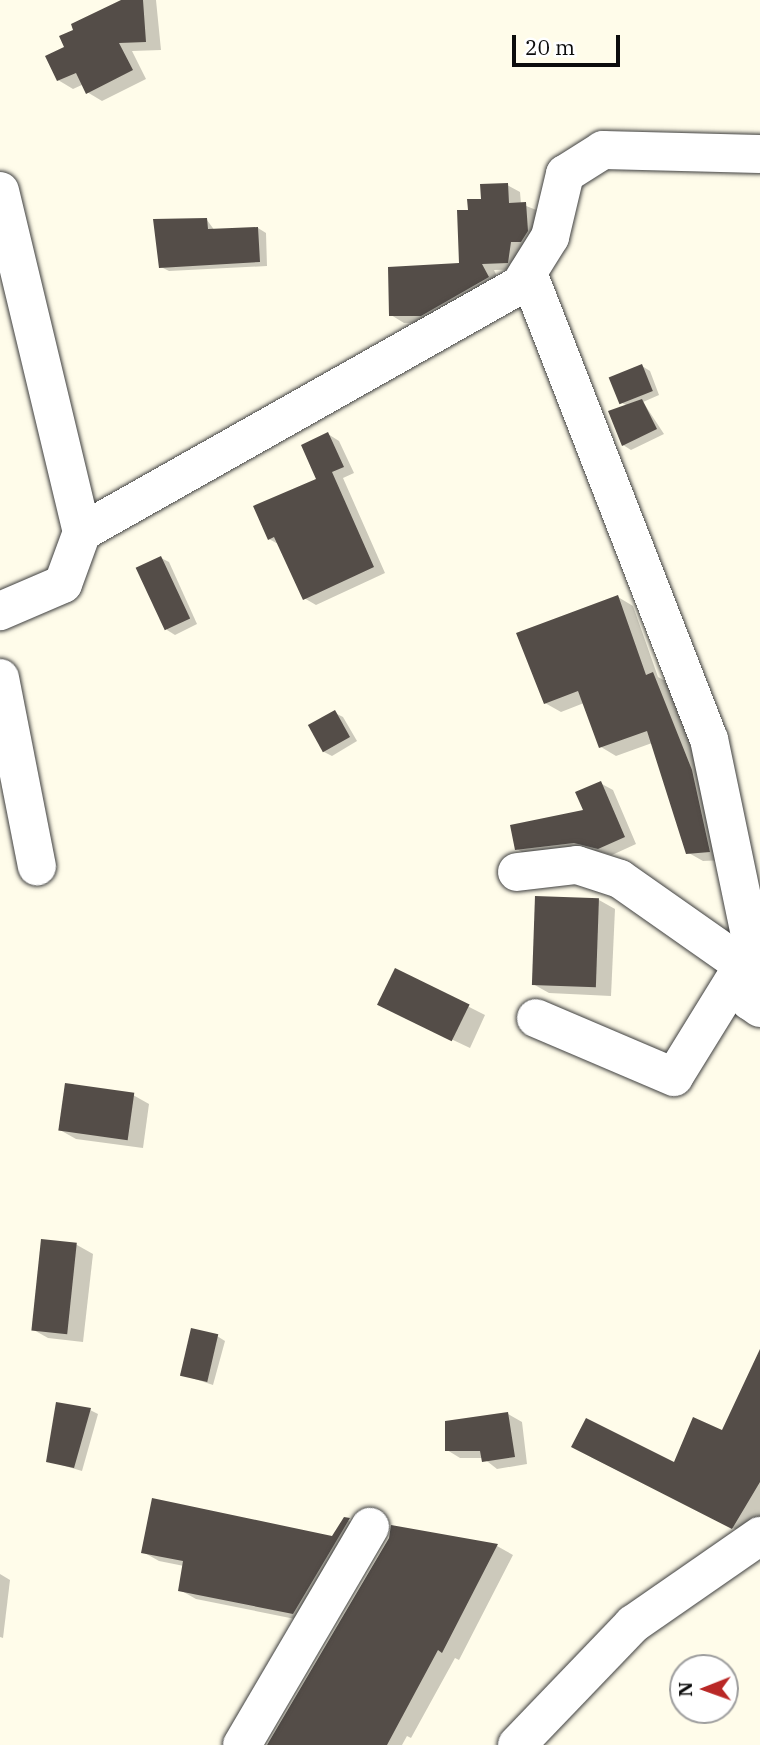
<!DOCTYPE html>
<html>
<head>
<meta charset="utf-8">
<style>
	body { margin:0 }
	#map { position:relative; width:760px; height:1745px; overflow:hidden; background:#fffcea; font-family:"IBM Plex Serif",serif }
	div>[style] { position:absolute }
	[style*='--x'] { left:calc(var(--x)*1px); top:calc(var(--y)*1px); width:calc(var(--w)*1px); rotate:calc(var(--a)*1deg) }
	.shadow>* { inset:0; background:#0003 }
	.building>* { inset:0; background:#544d48; transform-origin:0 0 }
	.roads { filter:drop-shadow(0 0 2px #3f3f3f) drop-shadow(0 0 2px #3f3f3f) }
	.minor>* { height:38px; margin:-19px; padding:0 19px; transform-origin:19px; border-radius:19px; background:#fff }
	span { translate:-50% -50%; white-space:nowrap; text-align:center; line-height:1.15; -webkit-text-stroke:7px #fff; paint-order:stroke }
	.north { position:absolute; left:669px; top:1654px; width:70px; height:70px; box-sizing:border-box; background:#fff; border:2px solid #9e9e9e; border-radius:50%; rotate:269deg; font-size:19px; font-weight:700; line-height:28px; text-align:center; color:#0c0c0c }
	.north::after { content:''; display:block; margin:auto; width:24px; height:32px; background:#b92826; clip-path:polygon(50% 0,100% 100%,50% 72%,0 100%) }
	.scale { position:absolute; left:512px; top:35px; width:108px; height:32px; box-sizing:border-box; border:4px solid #0c0c0c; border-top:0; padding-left:9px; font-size:21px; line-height:24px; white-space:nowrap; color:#0c0c0c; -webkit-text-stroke:5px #fff; paint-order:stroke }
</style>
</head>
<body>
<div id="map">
	<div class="shadow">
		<i style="clip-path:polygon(125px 0,156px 0,161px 50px,132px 51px,146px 79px,102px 101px,87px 92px,84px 84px,73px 89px,58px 80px,66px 48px)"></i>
		<i style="clip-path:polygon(507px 185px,520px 192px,521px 204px,539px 211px,540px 239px,521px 269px,494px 270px,501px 285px,435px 322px,404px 323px,391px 315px,461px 265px,470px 211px)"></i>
		<i style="clip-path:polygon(207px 220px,215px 231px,258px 228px,266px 233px,267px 266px,169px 271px,161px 267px)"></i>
		<i style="clip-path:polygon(642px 366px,650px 371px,659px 395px,643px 402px,664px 434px,631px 450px,623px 445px,628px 406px,622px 403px)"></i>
		<i style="clip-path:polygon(328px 434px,339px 441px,354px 473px,343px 478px,385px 573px,316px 605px,304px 598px,280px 545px,269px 539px,319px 480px)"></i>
		<i style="clip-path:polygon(161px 558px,169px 562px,197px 624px,175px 635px,167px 630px)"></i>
		<i style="clip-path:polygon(618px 597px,633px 606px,658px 677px,669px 683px,711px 793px,725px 860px,703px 861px,687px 852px,652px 743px,616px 756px,601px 747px,584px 703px,561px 712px,545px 703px)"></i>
		<i style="clip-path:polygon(335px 713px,343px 717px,357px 741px,332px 756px,324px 752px)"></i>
		<i style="clip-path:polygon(600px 783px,613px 790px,636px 844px,612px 855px,588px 849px,529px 856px,517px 849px,585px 811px)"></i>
		<i style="clip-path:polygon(599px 900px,615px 909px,611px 996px,549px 993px,533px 984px)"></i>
		<i style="clip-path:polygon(396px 970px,485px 1015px,470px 1048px,396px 1013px)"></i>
		<i style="clip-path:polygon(133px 1095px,149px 1104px,143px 1148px,76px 1139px,60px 1130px)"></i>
		<i style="clip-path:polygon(42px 1241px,77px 1245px,93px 1254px,83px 1342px,48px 1338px,32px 1329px)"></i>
		<i style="clip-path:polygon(217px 1336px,225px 1341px,213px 1385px,180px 1374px)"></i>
		<i style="clip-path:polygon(760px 1385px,760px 1522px,751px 1537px,591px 1457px,675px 1464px,723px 1432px)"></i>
		<i style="clip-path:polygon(90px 1410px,98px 1414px,82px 1471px,48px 1461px)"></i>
		<i style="clip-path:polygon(508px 1414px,522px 1422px,527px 1464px,497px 1469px,483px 1458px,460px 1458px,447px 1450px)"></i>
		<i style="clip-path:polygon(344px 1519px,365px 1528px,310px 1622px,196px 1599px,180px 1590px,184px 1566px,159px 1561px,143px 1552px,333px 1538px)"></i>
		<i style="clip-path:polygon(393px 1527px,497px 1546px,513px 1555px,459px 1660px,455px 1658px,411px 1738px,407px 1736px,402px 1745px,269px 1745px,391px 1539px)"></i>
		<i style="clip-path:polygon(0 1574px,10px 1580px,3px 1638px,0 1637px)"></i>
	</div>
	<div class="building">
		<i style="clip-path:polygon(121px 0,143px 0,146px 42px,119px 43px,133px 70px,86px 94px,76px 73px,57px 81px,45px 56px,64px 47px,59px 36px,73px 30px,71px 24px)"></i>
		<i style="clip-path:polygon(508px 183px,509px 203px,526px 202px,528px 231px,521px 242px,511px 242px,508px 263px,482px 264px,489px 277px,421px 316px,389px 316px,388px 267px,459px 263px,457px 210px,468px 210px,467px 199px,481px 199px,480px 184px)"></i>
		<i style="clip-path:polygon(207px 218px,208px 229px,258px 227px,260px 262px,159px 268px,153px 219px)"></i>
		<i style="left:642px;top:364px;width:29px;height:36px;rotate:68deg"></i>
		<i style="clip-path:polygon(642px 399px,657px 429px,622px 446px,608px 411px)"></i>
		<i style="clip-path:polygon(328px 432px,344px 467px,332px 472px,374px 567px,303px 600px,274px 537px,268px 540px,253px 506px,316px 479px,301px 445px)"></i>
		<i style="left:161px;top:556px;width:69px;height:28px;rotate:65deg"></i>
		<i style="clip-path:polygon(618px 595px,646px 675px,653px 672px,692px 770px,710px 852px,686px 854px,647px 731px,599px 748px,578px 691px,544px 704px,516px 633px)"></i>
		<i style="left:335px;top:710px;width:31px;height:31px;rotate:61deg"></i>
		<i style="clip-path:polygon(601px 781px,625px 837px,598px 849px,574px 843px,515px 850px,510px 825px,583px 810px,575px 792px)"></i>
		<i style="left:535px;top:896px;width:64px;height:89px;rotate:2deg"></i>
		<i style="left:395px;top:968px;width:83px;height:41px;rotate:26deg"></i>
		<i style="left:65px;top:1083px;width:70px;height:48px;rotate:8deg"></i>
		<i style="left:41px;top:1239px;width:36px;height:92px;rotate:6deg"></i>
		<i style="left:191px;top:1328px;width:28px;height:49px;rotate:13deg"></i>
		<i style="clip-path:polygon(760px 1349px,760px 1482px,732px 1529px,571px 1447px,586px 1418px,674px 1462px,693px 1417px,722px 1430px)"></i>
		<i style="clip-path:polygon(56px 1402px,91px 1408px,74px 1468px,46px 1462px)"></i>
		<i style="clip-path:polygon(508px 1412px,515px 1457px,482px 1462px,480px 1451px,445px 1451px,445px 1421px)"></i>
		<i style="clip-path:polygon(152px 1498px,332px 1536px,344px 1517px,350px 1518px,293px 1614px,178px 1591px,183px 1561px,141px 1553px)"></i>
		<i style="clip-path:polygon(391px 1525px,498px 1544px,442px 1653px,438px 1650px,387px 1745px,267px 1745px,389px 1538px)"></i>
	</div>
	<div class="roads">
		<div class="minor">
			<i style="--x:0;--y:191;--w:351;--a:76.5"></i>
			<i style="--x:82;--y:532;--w:55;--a:110.1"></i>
			<i style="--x:63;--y:584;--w:69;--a:156.8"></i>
			<i style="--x:528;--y:273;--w:500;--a:68.8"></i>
			<i style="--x:709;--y:739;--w:215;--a:78.2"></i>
			<i style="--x:753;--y:949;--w:150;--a:121.7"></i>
			<i style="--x:674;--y:1077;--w:150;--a:-156.9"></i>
			<i style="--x:82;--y:532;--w:503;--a:-29.42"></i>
			<i style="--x:520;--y:285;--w:57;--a:-58"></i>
			<i style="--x:550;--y:237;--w:65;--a:-76.6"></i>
			<i style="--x:565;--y:174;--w:45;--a:-32.3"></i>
			<i style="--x:603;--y:150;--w:157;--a:1.5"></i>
			<i style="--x:0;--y:678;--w:192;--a:78.9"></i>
			<i style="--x:517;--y:872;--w:60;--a:-6.7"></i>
			<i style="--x:577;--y:865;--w:45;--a:18"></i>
			<i style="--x:620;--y:879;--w:151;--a:35.1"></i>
			<i style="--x:744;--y:966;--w:36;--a:80"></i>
			<i style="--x:750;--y:1001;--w:12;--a:35"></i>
			<i style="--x:242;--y:1745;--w:253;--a:-59.6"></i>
			<i style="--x:517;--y:1745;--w:168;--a:-46.2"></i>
			<i style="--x:633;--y:1624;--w:155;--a:-34.7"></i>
		</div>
	</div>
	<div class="north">N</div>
	<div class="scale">20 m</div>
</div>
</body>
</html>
